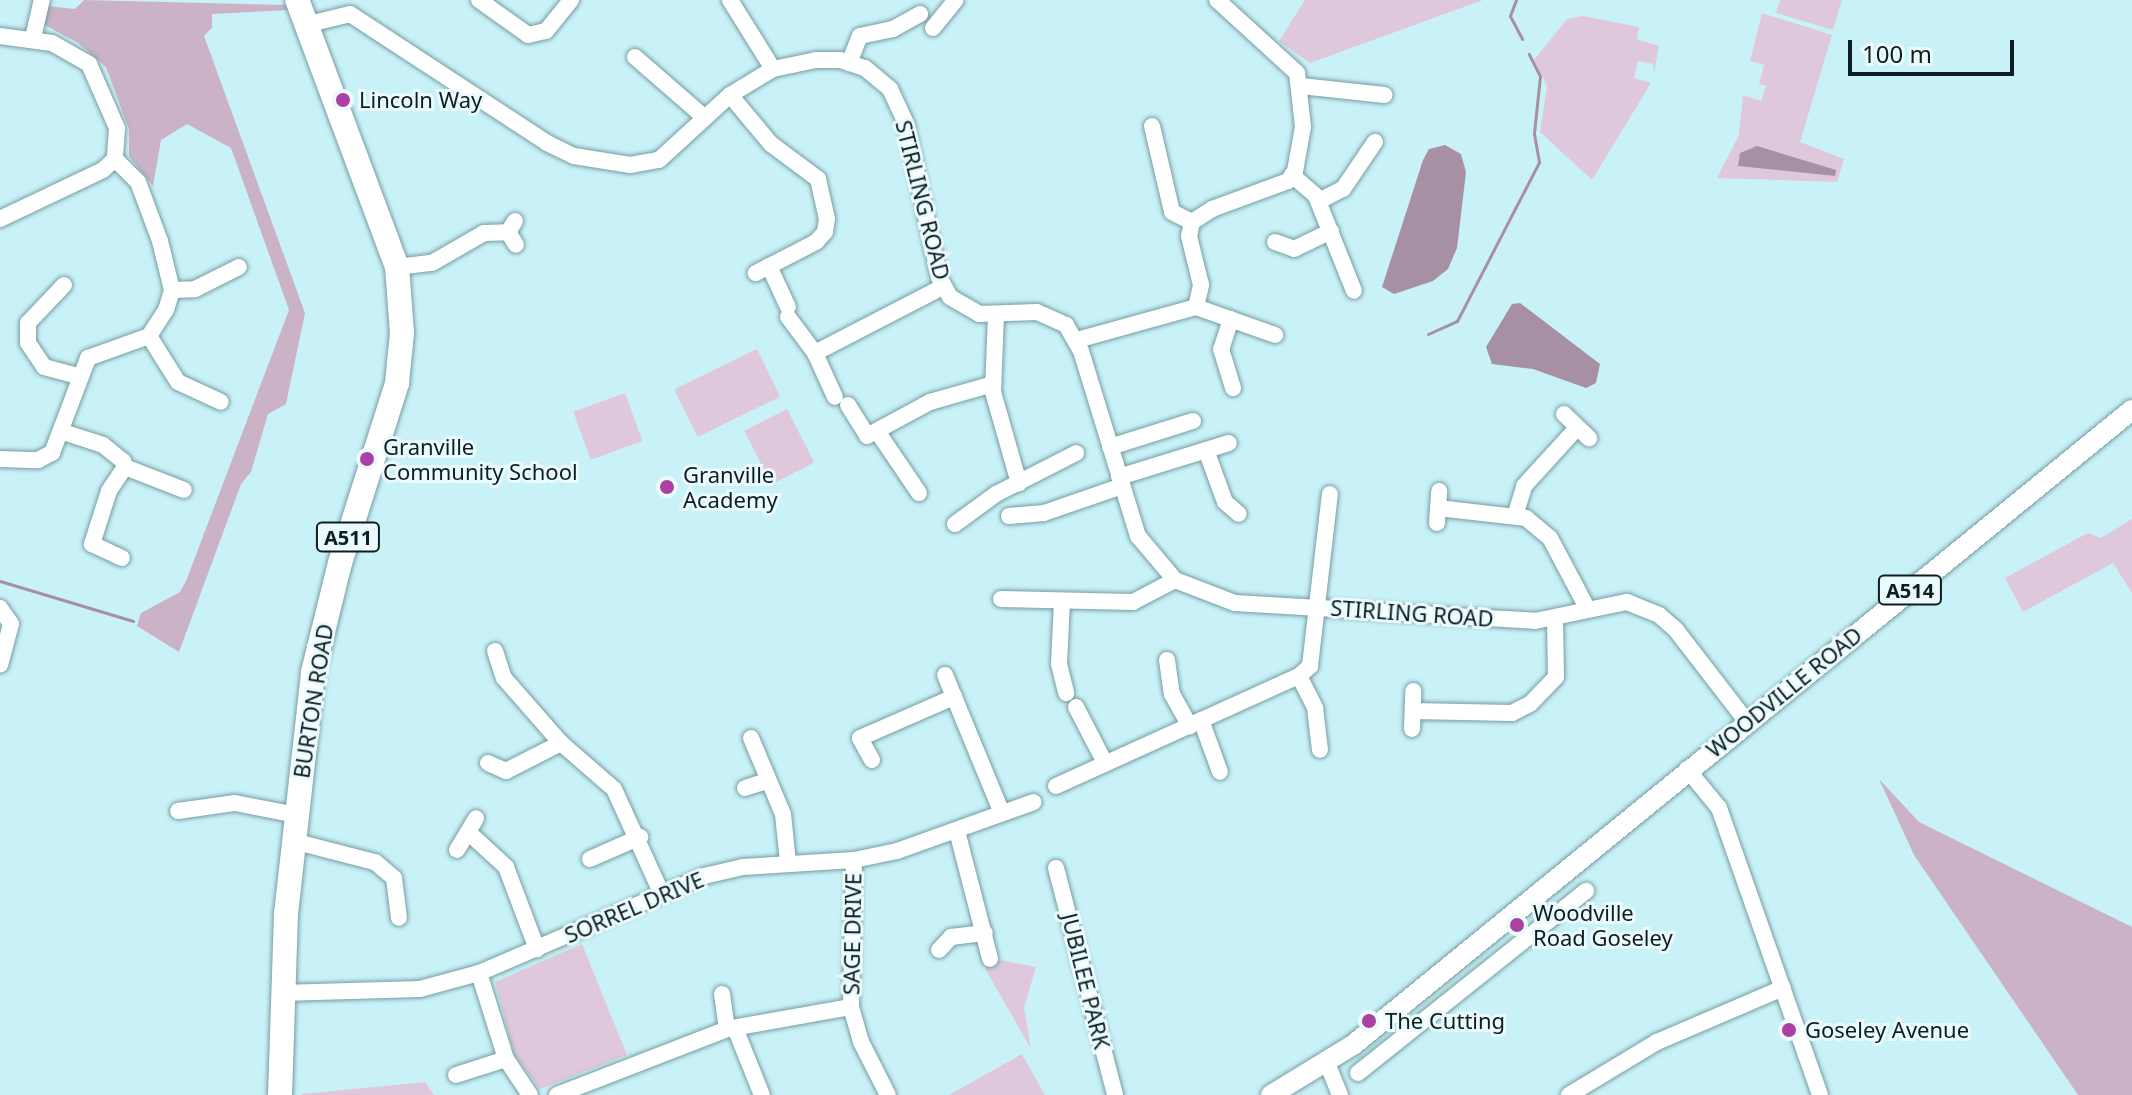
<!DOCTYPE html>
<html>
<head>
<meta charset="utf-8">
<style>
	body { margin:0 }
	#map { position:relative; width:2132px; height:1095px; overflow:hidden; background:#c9f2f8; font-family:"Noto Sans",sans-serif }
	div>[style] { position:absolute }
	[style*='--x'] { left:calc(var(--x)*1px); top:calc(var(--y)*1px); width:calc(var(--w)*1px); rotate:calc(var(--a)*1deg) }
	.green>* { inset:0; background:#dfc8dc; transform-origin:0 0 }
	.forest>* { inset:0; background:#cbb2c7 }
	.water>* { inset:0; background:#a890a4 }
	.stream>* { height:3px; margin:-1.5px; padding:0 1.5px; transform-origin:1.5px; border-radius:1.5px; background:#a890a4 }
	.roads { filter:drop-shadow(0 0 2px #769da2) drop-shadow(0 0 2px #769da2) }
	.minor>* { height:16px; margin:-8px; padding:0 8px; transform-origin:8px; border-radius:8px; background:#fff }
	.major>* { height:20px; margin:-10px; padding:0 10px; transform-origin:10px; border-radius:10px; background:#fff }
	.highway>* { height:24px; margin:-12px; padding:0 12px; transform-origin:12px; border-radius:12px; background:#fff }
	.dots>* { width:22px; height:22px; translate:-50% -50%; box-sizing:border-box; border:4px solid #eafafd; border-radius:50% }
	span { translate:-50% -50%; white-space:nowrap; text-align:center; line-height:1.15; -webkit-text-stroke:6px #eafafd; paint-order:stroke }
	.shield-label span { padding:2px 6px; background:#eafafd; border:2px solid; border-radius:6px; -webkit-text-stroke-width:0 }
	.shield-label { font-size:20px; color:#0e1d20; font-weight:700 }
	.poi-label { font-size:22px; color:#0e1d20 }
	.left { translate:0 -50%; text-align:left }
	.street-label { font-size:22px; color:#0e1d20 }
	.scale { position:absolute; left:1848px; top:40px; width:166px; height:36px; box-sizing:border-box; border:4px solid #0e1d20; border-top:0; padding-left:10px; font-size:24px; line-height:28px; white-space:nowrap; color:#0e1d20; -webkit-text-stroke:6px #eafafd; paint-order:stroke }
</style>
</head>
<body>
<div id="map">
	<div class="green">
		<i style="clip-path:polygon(1305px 0,1483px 0,1310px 63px,1279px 41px)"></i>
		<i style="clip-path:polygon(1780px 0,1842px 0,1833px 30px,1776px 13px)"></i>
		<i style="clip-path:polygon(1762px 13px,1832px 35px,1800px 142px,1844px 159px,1837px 182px,1717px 178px,1739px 135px,1743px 95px,1761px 101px,1766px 86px,1759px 84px,1764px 65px,1750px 61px)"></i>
		<i style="clip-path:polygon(1583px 16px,1639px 27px,1637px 39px,1659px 46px,1654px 73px,1653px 64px,1638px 61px,1634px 78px,1651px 83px,1592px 180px,1540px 132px,1547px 86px,1534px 60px,1567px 19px)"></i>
		<i style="left:757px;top:349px;width:53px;height:92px;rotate:64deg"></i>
		<i style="left:625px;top:393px;width:51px;height:55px;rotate:70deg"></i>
		<i style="left:787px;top:409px;width:60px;height:48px;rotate:63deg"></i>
		<i style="clip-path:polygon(2132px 519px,2132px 593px,2113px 563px,2023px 612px,2005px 578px,2088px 533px,2101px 538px)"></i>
		<i style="clip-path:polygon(582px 944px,627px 1055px,540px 1089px,514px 1054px,495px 982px)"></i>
		<i style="clip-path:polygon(999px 960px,1036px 967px,1024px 1008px,1031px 1049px,986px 970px,984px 963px)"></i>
		<i style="clip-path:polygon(1022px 1054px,1045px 1095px,949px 1095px)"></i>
		<i style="clip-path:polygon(425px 1082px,434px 1095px,302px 1095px,302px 1094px)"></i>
	</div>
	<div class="forest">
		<i style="clip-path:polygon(84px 0,287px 5px,289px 10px,212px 14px,212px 28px,204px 36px,305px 313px,286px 404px,268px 414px,251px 472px,241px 484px,179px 652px,137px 626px,141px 613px,180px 592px,186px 581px,289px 310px,231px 148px,187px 124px,161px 140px,153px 186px,129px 156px,129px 129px,106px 67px,78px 43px,43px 24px,48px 6px,75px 9px)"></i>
		<i style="clip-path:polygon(1879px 779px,1919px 822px,2132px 927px,2132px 1095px,2078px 1095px,1914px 855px)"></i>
	</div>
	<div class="water">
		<i style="clip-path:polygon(1445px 145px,1461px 154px,1466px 172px,1457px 248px,1448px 269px,1433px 281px,1394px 294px,1382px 287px,1423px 160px,1429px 149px)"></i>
		<i style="clip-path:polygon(1757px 146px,1836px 170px,1835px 176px,1738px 166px,1740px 153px)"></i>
		<i style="clip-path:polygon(1520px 303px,1600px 364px,1596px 383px,1586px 388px,1533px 369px,1492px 364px,1486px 347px,1512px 304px)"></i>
	</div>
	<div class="stream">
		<i style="--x:1516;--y:0;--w:17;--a:111"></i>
		<i style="--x:1510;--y:16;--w:26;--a:62"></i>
		<i style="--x:1428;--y:334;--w:32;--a:-24"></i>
		<i style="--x:1457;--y:321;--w:179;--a:-62.7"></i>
		<i style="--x:1539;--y:162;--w:29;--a:-100"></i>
		<i style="--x:1534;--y:133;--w:57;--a:-84"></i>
		<i style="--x:1540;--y:76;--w:25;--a:-117"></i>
		<i style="--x:0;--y:581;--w:139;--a:16.7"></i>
	</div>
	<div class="roads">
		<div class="minor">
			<i style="--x:479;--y:0;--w:60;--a:35.5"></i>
			<i style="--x:528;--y:35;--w:18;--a:-13"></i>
			<i style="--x:546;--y:31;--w:40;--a:-51"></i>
			<i style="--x:730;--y:0;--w:81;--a:58.1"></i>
			<i style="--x:305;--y:25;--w:46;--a:-13.7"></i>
			<i style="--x:350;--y:14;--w:235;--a:33.2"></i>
			<i style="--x:547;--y:143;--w:30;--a:26"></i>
			<i style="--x:574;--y:156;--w:57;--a:9.1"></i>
			<i style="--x:630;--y:165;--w:29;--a:-10"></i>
			<i style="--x:659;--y:160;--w:96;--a:-42.5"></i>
			<i style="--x:730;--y:95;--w:50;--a:-31.2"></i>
			<i style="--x:773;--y:69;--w:44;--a:-11.8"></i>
			<i style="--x:816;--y:60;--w:24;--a:0"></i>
			<i style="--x:840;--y:60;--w:26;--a:18"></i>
			<i style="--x:865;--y:68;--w:33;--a:40"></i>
			<i style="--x:890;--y:89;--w:38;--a:65"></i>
			<i style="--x:906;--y:124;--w:157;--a:77.8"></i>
			<i style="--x:939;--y:277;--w:23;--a:61"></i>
			<i style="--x:950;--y:297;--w:34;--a:30"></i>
			<i style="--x:979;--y:314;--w:58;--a:-2"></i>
			<i style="--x:1037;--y:312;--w:32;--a:24"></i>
			<i style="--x:1066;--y:325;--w:30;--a:60"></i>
			<i style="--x:1081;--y:351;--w:194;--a:72.9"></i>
			<i style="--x:1138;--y:536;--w:57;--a:49.9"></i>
			<i style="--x:1175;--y:580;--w:64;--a:21"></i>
			<i style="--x:1235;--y:603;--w:301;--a:3.4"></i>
			<i style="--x:1535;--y:621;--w:94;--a:-11.7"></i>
			<i style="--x:1627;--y:602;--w:35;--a:22"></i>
			<i style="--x:1659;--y:615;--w:23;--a:41"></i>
			<i style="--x:1676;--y:630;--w:116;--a:52.3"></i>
			<i style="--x:933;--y:28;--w:36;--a:-51"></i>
			<i style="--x:0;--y:36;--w:52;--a:7.7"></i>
			<i style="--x:52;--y:43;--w:43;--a:29.6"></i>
			<i style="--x:89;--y:64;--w:70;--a:66.4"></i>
			<i style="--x:117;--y:128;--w:31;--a:94"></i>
			<i style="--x:33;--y:38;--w:39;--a:-77"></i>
			<i style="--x:635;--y:57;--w:91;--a:41"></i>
			<i style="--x:849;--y:63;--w:29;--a:-68"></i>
			<i style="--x:860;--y:36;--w:34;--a:-12"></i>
			<i style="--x:893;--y:29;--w:31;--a:-29"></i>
			<i style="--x:1301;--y:86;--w:84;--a:6.1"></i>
			<i style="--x:730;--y:95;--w:64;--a:50.1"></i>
			<i style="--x:771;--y:144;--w:59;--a:36.7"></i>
			<i style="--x:818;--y:179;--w:41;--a:77.3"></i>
			<i style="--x:827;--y:219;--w:13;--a:99"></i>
			<i style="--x:825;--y:232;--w:13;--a:132"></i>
			<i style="--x:816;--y:242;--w:68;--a:152.7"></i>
			<i style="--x:1152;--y:126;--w:88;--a:76.9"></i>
			<i style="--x:1172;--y:212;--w:22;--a:27"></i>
			<i style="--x:1292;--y:175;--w:32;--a:41"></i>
			<i style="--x:1316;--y:196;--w:102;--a:68.2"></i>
			<i style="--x:1319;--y:201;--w:27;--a:-27"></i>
			<i style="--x:1343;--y:189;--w:57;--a:-55.8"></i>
			<i style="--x:0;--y:219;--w:114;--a:-25.4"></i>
			<i style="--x:103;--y:170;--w:16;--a:-43"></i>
			<i style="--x:515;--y:221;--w:13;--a:122"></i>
			<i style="--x:508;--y:232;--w:15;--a:58"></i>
			<i style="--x:1275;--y:242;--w:20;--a:20"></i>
			<i style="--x:1294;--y:249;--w:41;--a:-25.9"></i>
			<i style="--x:769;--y:266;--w:45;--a:65.1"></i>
			<i style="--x:397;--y:267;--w:35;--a:-7"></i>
			<i style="--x:432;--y:263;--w:60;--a:-30"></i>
			<i style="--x:484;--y:233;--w:24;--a:-2"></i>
			<i style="--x:64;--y:285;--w:52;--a:133.5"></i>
			<i style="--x:28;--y:323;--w:20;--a:90"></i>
			<i style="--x:28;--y:343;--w:29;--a:56"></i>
			<i style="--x:44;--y:367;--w:38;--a:15"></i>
			<i style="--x:172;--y:290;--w:23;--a:-2"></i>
			<i style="--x:195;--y:289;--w:49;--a:-26.6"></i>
			<i style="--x:1196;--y:307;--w:23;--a:-77"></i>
			<i style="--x:1201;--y:285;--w:50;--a:-103.8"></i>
			<i style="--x:1189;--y:236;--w:14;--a:-78"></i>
			<i style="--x:1192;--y:222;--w:24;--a:-33"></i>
			<i style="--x:1212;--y:209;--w:81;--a:-20.2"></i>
			<i style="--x:1288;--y:181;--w:12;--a:-55"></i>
			<i style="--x:1295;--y:171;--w:45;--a:-79.7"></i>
			<i style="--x:1303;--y:127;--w:54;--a:-96.3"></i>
			<i style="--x:1297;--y:73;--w:108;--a:-137.6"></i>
			<i style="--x:996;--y:316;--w:76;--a:92.3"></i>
			<i style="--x:993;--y:392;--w:95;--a:74.1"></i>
			<i style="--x:788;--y:317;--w:45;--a:53.1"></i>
			<i style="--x:815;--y:353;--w:48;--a:65.6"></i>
			<i style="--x:1231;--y:319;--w:32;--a:108"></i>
			<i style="--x:1221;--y:349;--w:41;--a:72.9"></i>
			<i style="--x:149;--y:336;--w:54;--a:57.8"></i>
			<i style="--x:178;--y:382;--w:47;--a:24.9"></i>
			<i style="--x:1077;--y:340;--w:123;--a:-15.5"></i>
			<i style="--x:1196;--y:307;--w:84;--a:19.5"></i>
			<i style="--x:815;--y:353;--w:145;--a:-27.4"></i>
			<i style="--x:848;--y:405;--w:36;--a:58"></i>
			<i style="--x:867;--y:436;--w:72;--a:-28.4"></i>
			<i style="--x:930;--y:402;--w:66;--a:-15.9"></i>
			<i style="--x:1564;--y:414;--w:35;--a:44"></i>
			<i style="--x:877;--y:431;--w:75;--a:55.9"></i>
			<i style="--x:63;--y:432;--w:42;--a:18"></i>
			<i style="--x:103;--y:445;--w:26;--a:39"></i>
			<i style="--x:123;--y:461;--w:6;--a:72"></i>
			<i style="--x:125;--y:467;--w:29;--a:124"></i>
			<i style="--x:109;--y:491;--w:56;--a:107.8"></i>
			<i style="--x:92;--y:544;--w:33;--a:25"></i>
			<i style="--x:1110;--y:447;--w:87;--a:-17.4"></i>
			<i style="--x:1206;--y:450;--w:55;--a:69.9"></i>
			<i style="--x:1225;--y:502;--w:18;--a:41"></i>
			<i style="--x:0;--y:459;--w:38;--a:2"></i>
			<i style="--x:38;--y:460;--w:16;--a:-27"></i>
			<i style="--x:52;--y:453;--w:102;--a:-69.2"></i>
			<i style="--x:88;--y:358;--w:65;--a:-19.8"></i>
			<i style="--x:149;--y:336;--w:31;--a:-57"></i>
			<i style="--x:166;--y:310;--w:21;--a:-73"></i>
			<i style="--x:172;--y:290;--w:50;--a:-103.8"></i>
			<i style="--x:160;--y:241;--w:63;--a:-110.4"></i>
			<i style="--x:138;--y:182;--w:33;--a:-135"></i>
			<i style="--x:125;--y:467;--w:63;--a:21.3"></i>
			<i style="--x:1119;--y:477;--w:115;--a:-17.2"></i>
			<i style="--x:1438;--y:508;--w:89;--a:6.5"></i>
			<i style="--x:1526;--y:518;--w:31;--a:40"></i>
			<i style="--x:1550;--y:538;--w:79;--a:62.1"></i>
			<i style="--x:1516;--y:513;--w:28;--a:-73"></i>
			<i style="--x:1524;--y:486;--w:79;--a:-47.6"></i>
			<i style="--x:1009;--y:516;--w:35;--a:-5"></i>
			<i style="--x:1044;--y:513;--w:83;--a:-19.1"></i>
			<i style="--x:1437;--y:523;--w:32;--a:-86"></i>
			<i style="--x:955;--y:524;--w:51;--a:-36.2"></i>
			<i style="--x:996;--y:494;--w:90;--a:-27.1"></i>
			<i style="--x:1001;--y:599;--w:132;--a:1.3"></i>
			<i style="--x:1133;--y:602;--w:47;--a:-27.6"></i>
			<i style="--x:1062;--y:601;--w:63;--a:92.7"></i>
			<i style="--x:1059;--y:664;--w:30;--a:76"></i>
			<i style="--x:0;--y:608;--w:19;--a:55"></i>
			<i style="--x:11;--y:624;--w:42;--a:105"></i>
			<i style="--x:495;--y:651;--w:28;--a:72"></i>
			<i style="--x:504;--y:678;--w:86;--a:48.8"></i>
			<i style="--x:561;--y:743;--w:70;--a:41"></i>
			<i style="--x:614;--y:789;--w:113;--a:65.5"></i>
			<i style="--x:1167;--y:660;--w:34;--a:82"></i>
			<i style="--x:1172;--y:694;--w:37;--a:61"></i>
			<i style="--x:945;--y:675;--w:147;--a:67.6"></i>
			<i style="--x:1299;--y:676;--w:36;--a:63"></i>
			<i style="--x:1315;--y:708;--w:42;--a:83.2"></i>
			<i style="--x:1076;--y:707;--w:63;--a:62.6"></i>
			<i style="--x:1413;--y:711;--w:99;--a:1.2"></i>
			<i style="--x:1512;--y:713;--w:20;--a:-27"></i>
			<i style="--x:1530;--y:704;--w:37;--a:-46"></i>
			<i style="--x:1556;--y:677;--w:56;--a:-91"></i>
			<i style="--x:1201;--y:720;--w:55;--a:69.9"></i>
			<i style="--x:1412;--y:729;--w:38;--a:-88"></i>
			<i style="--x:751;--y:738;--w:82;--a:67.2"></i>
			<i style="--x:783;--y:814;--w:48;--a:84.1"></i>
			<i style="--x:872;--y:760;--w:25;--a:-119"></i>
			<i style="--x:860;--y:738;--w:103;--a:-23.6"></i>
			<i style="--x:488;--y:763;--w:20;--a:24"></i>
			<i style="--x:506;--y:771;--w:62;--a:-27"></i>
			<i style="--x:1687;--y:769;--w:50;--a:50.6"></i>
			<i style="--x:1719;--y:808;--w:304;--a:70.6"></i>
			<i style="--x:1056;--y:786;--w:267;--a:-24.4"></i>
			<i style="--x:1299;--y:676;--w:15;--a:-42"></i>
			<i style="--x:1310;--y:666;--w:173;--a:-83.4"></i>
			<i style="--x:745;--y:788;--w:23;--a:-18"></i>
			<i style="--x:178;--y:811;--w:58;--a:-8"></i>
			<i style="--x:235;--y:803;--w:62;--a:11.1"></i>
			<i style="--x:957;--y:831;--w:132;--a:75.5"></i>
			<i style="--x:468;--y:832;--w:52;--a:42.6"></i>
			<i style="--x:506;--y:867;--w:88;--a:69.3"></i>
			<i style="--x:293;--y:841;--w:85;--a:14.4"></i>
			<i style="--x:375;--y:862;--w:25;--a:40"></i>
			<i style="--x:394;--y:878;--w:40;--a:82.9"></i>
			<i style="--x:457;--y:850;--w:37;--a:-59"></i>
			<i style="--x:590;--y:859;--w:55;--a:-23.7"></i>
			<i style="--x:854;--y:860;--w:147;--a:91.2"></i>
			<i style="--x:851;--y:1007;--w:36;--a:74"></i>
			<i style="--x:861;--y:1042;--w:59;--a:63"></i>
			<i style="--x:1056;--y:868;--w:235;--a:75.4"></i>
			<i style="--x:939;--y:950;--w:18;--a:-47"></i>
			<i style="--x:951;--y:937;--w:34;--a:-7"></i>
			<i style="--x:479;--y:973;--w:90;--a:72.6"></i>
			<i style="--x:506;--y:1059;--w:43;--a:56.3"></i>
			<i style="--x:281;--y:993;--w:139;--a:-1.6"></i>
			<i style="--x:420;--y:989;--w:61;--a:-15.2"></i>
			<i style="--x:479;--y:973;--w:245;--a:-23.3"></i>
			<i style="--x:704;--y:876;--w:40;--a:-13"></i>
			<i style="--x:743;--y:867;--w:111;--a:-3.6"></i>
			<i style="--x:854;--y:860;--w:44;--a:-11.8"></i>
			<i style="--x:897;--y:851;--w:145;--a:-19.7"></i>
			<i style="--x:722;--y:994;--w:35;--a:82"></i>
			<i style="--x:735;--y:1028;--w:72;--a:68.1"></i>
			<i style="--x:1327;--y:1063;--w:35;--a:68"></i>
			<i style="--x:1358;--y:1073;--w:292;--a:-38.6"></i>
			<i style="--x:456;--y:1075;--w:52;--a:-17.7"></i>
			<i style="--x:557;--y:1095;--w:182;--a:-21.2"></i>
			<i style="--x:727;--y:1029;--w:126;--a:-10.1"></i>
			<i style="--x:1569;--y:1095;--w:103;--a:-31.1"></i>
			<i style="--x:1657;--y:1042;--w:137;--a:-23.2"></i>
		</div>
		<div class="major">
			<i style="--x:1271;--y:1095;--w:96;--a:-31.4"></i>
			<i style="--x:1353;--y:1045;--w:1005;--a:-39.19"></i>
		</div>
		<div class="highway">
			<i style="--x:280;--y:1095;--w:181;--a:-88.1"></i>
			<i style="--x:286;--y:914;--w:244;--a:-83.6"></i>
			<i style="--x:313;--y:672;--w:112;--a:-76.1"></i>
			<i style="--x:340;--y:563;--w:189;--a:-72.4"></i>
			<i style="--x:397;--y:383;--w:50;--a:-84.3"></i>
			<i style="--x:402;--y:333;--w:66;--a:-94.3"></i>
			<i style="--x:397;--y:267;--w:285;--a:-110.5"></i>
		</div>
	</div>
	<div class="dots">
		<i style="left:343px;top:100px;background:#ab41a2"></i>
		<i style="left:367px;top:459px;background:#ab41a2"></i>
		<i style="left:667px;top:487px;background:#ab41a2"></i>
		<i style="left:1517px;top:925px;background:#ab41a2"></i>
		<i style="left:1369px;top:1021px;background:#ab41a2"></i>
		<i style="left:1789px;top:1030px;background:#ab41a2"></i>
	</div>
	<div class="shield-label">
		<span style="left:348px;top:537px">A511</span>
		<span style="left:1910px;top:590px">A514</span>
	</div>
	<div class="poi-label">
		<span class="left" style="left:359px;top:100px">Lincoln Way</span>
		<span class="left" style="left:383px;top:459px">Granville<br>Community School</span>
		<span class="left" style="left:683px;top:487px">Granville<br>Academy</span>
		<span class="left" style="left:1533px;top:925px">Woodville<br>Road Goseley</span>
		<span class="left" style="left:1385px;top:1021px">The Cutting</span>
		<span class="left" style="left:1805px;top:1030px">Goseley Avenue</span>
	</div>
	<div class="street-label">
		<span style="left:923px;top:200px;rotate:76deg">STIRLING ROAD</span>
		<span style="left:1412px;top:613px;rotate:4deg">STIRLING ROAD</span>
		<span style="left:1784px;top:692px;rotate:-39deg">WOODVILLE ROAD</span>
		<span style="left:313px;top:701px;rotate:-81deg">BURTON ROAD</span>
		<span style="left:634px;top:907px;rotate:-23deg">SORREL DRIVE</span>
		<span style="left:852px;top:934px;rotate:-89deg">SAGE DRIVE</span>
		<span style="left:1086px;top:981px;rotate:76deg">JUBILEE PARK</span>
	</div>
	<div class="scale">100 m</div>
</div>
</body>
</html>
